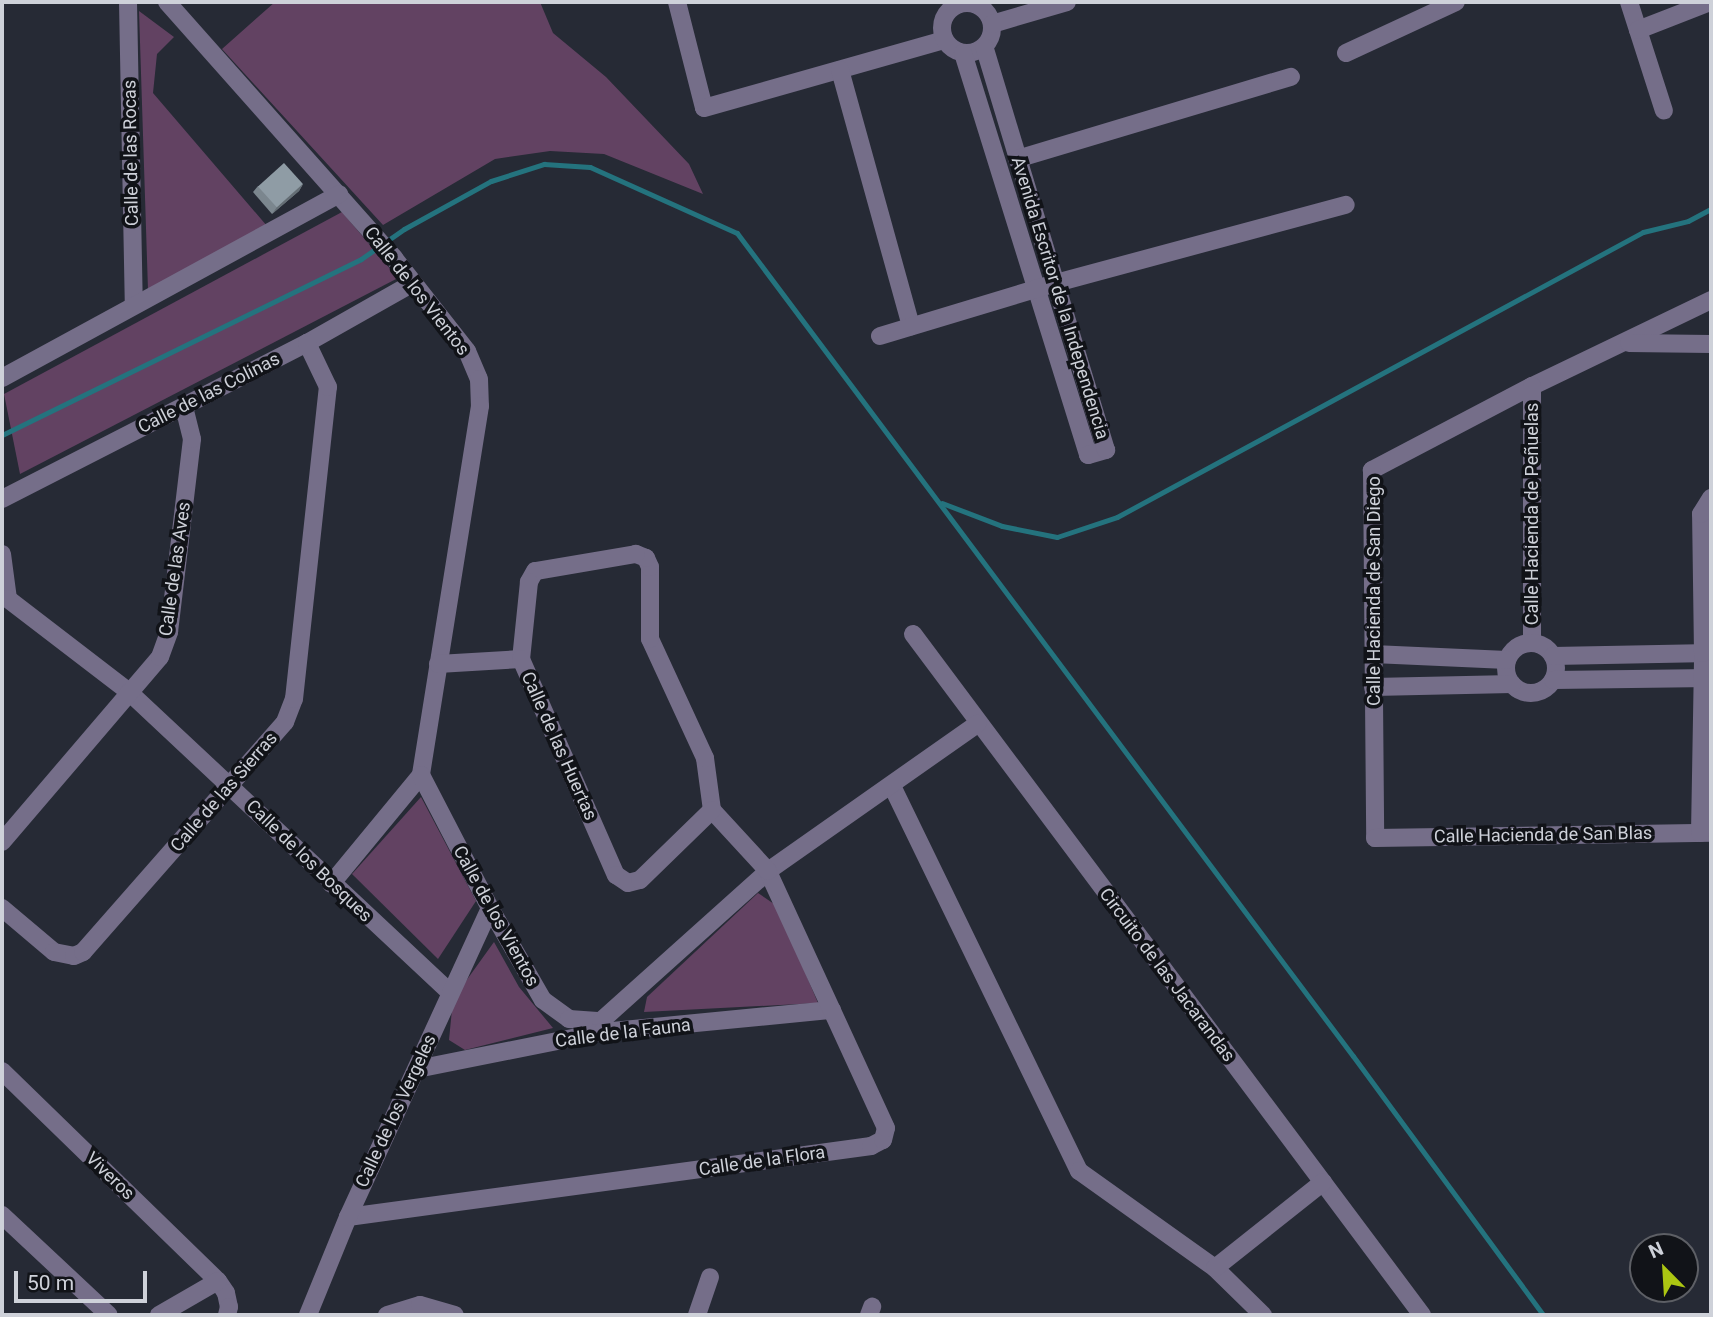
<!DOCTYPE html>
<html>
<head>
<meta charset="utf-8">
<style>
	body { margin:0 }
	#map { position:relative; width:1713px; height:1317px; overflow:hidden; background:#262a35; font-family:Roboto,sans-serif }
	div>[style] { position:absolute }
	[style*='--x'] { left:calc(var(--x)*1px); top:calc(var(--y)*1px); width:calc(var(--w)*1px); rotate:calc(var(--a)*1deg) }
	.green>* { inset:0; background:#624262 }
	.stream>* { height:5px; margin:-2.5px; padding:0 2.5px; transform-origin:2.5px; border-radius:2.5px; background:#24737e }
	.minor>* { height:18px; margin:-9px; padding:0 9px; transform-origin:9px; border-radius:9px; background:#756e89 }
	.minor>.ring { margin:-9px; padding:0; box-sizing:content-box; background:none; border:18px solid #756e89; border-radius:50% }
	.wall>* { inset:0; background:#7b868e }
	.shaded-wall>* { inset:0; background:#646d74 }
	.building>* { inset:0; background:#8f9ca5; transform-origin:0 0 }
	span { translate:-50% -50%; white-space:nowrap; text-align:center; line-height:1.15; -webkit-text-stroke:7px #111318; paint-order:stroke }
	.street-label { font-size:18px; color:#ced1d9 }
	.frame { position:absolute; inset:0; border:4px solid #ced1d9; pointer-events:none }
	.north { position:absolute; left:1629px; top:1233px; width:70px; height:70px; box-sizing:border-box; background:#111318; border:2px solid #5d5f65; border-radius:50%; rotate:336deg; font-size:19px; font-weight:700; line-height:28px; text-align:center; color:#ced1d9 }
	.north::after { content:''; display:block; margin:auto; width:24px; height:32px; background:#acc612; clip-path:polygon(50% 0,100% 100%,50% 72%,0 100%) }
	.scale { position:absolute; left:14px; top:1271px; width:133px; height:32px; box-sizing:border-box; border:4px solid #ced1d9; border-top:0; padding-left:9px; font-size:21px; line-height:24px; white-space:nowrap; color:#ced1d9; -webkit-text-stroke:5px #111318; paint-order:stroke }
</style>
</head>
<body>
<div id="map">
	<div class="green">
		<i style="clip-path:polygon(275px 2px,540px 2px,553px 33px,606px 77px,689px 164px,703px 194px,604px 154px,550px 151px,495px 159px,383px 225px,222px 49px)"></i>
		<i style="clip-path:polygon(139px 11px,174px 37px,157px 54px,153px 93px,267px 226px,148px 290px)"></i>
		<i style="clip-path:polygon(342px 212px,398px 278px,20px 474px,4px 394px)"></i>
		<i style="clip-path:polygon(421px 797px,476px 901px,438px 959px,352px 874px)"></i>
		<i style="clip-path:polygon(758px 893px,777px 906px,818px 1003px,644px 1012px,647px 997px)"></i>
		<i style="clip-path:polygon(494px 942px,519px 987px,553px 1028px,465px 1050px,449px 1040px,453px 999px)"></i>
	</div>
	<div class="stream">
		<i style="--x:2;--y:435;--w:400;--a:-26.1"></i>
		<i style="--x:361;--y:259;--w:52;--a:-34.9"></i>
		<i style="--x:404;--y:229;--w:99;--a:-28.9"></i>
		<i style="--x:491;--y:181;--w:56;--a:-17.8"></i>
		<i style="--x:544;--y:164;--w:46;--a:3.7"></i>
		<i style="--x:590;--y:167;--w:161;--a:24.2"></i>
		<i style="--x:737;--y:233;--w:1028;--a:53.19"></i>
		<i style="--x:1353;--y:1056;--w:321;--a:53.7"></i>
		<i style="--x:942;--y:503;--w:64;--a:21"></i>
		<i style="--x:1002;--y:526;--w:56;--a:11.3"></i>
		<i style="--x:1057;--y:537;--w:63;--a:-18.4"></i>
		<i style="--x:1117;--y:517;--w:598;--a:-28.45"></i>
		<i style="--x:1643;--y:232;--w:46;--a:-13.7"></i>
		<i style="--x:1688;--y:221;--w:26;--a:-28"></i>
	</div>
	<div class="minor">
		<i style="--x:128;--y:2;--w:302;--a:88.9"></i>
		<i style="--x:167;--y:2;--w:342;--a:48.4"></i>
		<i style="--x:394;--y:258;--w:118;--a:51.9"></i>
		<i style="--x:467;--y:351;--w:30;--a:67"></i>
		<i style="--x:479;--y:379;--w:27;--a:88"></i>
		<i style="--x:480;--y:406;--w:374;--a:99.1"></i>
		<i style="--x:421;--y:775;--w:141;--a:129.5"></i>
		<i style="--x:677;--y:2;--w:109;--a:75.7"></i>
		<i style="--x:704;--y:108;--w:250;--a:-15.8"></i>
		<i style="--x:1629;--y:2;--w:114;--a:72.2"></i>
		<i class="ring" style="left:942px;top:3px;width:32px;height:32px"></i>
		<i style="--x:992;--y:24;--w:78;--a:-16.3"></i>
		<i style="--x:1638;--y:30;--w:77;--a:-21.3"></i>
		<i style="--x:963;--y:53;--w:421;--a:72.7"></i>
		<i style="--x:1088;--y:455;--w:19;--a:-16"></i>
		<i style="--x:1106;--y:450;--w:421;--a:-106.8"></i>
		<i style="--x:1346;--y:53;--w:121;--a:-24.9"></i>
		<i style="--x:840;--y:70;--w:266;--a:74.5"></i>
		<i style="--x:1017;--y:159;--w:286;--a:-16.7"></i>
		<i style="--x:1711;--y:300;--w:199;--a:154.3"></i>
		<i style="--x:1532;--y:386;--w:181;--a:152.3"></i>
		<i style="--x:1372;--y:470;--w:368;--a:89.5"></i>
		<i style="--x:1375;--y:838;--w:336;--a:-0.9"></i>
		<i style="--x:880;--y:336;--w:184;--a:-16.8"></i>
		<i style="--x:1056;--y:283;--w:300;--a:-15.1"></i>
		<i style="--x:1629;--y:343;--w:82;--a:0.7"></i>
		<i style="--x:2;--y:378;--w:384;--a:-28.6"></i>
		<i style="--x:2;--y:499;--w:343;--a:-27.1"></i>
		<i style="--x:307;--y:343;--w:122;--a:-29.5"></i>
		<i style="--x:2;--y:554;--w:45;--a:82.4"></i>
		<i style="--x:8;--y:599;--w:153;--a:37.5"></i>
		<i style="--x:129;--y:692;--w:439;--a:43.1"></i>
		<i style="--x:913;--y:634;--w:850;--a:53.22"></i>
		<i style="--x:1532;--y:643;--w:257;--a:-90"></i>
		<i class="ring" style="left:1506px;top:643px;width:32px;height:32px"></i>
		<i style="--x:1373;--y:654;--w:134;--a:2.6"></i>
		<i style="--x:1553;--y:656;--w:158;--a:-1.1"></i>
		<i style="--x:438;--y:664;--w:83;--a:-3.4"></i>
		<i style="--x:1553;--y:680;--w:158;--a:-0.7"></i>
		<i style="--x:1373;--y:687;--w:139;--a:-1.2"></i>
		<i style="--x:421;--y:775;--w:150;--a:62.6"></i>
		<i style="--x:490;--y:908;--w:106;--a:60.1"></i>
		<i style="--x:543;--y:1000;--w:32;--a:36"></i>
		<i style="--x:569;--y:1019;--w:32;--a:4"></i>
		<i style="--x:892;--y:786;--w:428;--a:64.1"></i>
		<i style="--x:1079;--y:1171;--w:167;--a:35.5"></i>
		<i style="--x:1215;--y:1268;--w:67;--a:44.4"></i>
		<i style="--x:1700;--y:833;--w:180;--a:-89"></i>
		<i style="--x:1703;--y:653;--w:139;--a:-90.8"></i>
		<i style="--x:1701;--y:514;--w:19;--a:-58"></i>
		<i style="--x:2;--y:842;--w:243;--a:-49.5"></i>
		<i style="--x:160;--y:657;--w:27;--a:-70"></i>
		<i style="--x:169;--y:632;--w:194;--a:-83.2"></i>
		<i style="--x:192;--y:439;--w:33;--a:-104"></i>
		<i style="--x:2;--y:908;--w:68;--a:40.2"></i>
		<i style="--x:54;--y:952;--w:20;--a:11"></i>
		<i style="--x:74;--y:956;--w:10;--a:-24"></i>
		<i style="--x:83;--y:952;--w:306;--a:-48.7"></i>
		<i style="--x:285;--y:722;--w:25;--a:-69"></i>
		<i style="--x:294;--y:699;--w:314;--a:-83.8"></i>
		<i style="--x:328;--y:387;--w:49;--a:-115.5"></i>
		<i style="--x:601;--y:1021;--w:224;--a:-41.9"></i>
		<i style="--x:768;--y:871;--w:256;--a:-35.1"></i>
		<i style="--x:417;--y:1069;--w:189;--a:-11.3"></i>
		<i style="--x:602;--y:1032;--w:231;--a:-5.5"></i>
		<i style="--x:2;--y:1071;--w:301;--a:44.2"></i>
		<i style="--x:218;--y:1281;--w:14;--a:56"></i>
		<i style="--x:226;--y:1293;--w:14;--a:78"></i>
		<i style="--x:229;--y:1307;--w:8;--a:104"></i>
		<i style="--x:2;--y:1215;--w:146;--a:43.1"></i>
		<i style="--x:348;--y:1217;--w:528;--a:-7.73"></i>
		<i style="--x:871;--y:1146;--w:13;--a:-27"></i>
		<i style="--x:883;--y:1140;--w:12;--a:-76"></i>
		<i style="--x:886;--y:1128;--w:283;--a:-114.7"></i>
		<i style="--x:768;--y:871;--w:83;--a:-132.6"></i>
		<i style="--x:712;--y:810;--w:52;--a:-97.7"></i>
		<i style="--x:705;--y:758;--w:131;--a:-114.8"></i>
		<i style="--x:650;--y:639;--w:72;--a:-90"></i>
		<i style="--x:650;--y:567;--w:10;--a:-114"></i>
		<i style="--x:646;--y:558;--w:11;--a:-158"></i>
		<i style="--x:636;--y:554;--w:102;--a:170.4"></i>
		<i style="--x:535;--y:571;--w:13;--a:119"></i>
		<i style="--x:529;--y:582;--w:77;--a:95.9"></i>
		<i style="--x:521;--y:659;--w:236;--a:66.3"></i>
		<i style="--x:616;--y:875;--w:14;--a:34"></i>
		<i style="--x:628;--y:883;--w:12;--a:-14"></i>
		<i style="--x:640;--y:880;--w:100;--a:-44.2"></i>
		<i style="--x:1215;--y:1268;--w:138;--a:-38.5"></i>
		<i style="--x:159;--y:1315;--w:68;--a:-30"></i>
		<i style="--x:308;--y:1315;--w:106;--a:-67.8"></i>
		<i style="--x:348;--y:1217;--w:340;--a:-65.3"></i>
		<i style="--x:387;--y:1315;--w:34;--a:-17"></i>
		<i style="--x:420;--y:1305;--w:36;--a:16"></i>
		<i style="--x:697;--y:1315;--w:40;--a:-71.1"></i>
		<i style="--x:869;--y:1315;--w:9;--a:-69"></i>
	</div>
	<div class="wall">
		<i style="clip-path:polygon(303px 184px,299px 191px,272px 214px,253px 192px,258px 186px)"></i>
	</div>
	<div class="shaded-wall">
		<i style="clip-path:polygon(303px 184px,299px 191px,272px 214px,277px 207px)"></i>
	</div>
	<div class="building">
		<i style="left:284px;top:163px;width:28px;height:35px;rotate:48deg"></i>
	</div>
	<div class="street-label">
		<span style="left:131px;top:153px;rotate:-91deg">Calle de las Rocas</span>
		<span style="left:417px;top:291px;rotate:52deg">Calle de los Vientos</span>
		<span style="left:1060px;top:298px;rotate:73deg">Avenida Escritor de la Independencia</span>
		<span style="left:209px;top:393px;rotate:-27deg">Calle de las Colinas</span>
		<span style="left:1532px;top:514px;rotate:-90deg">Calle Hacienda de Peñuelas</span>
		<span style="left:175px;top:569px;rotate:-82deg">Calle de las Aves</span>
		<span style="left:1374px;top:591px;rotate:-90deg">Calle Hacienda de San Diego</span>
		<span style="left:559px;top:746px;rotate:66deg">Calle de las Huertas</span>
		<span style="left:224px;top:792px;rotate:-49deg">Calle de las Sierras</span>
		<span style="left:1543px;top:835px;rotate:-1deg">Calle Hacienda de San Blas</span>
		<span style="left:309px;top:861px;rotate:44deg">Calle de los Bosques</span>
		<span style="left:496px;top:916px;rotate:61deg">Calle de los Vientos</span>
		<span style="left:1167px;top:975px;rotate:53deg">Circuito de las Jacarandas</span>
		<span style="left:623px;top:1033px;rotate:-7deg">Calle de la Fauna</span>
		<span style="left:396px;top:1111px;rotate:-65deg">Calle de los Vergeles</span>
		<span style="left:762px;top:1161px;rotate:-8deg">Calle de la Flora</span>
		<span style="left:110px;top:1176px;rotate:44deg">Viveros</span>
	</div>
	<div class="frame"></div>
	<div class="north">N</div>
	<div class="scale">50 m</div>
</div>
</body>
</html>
